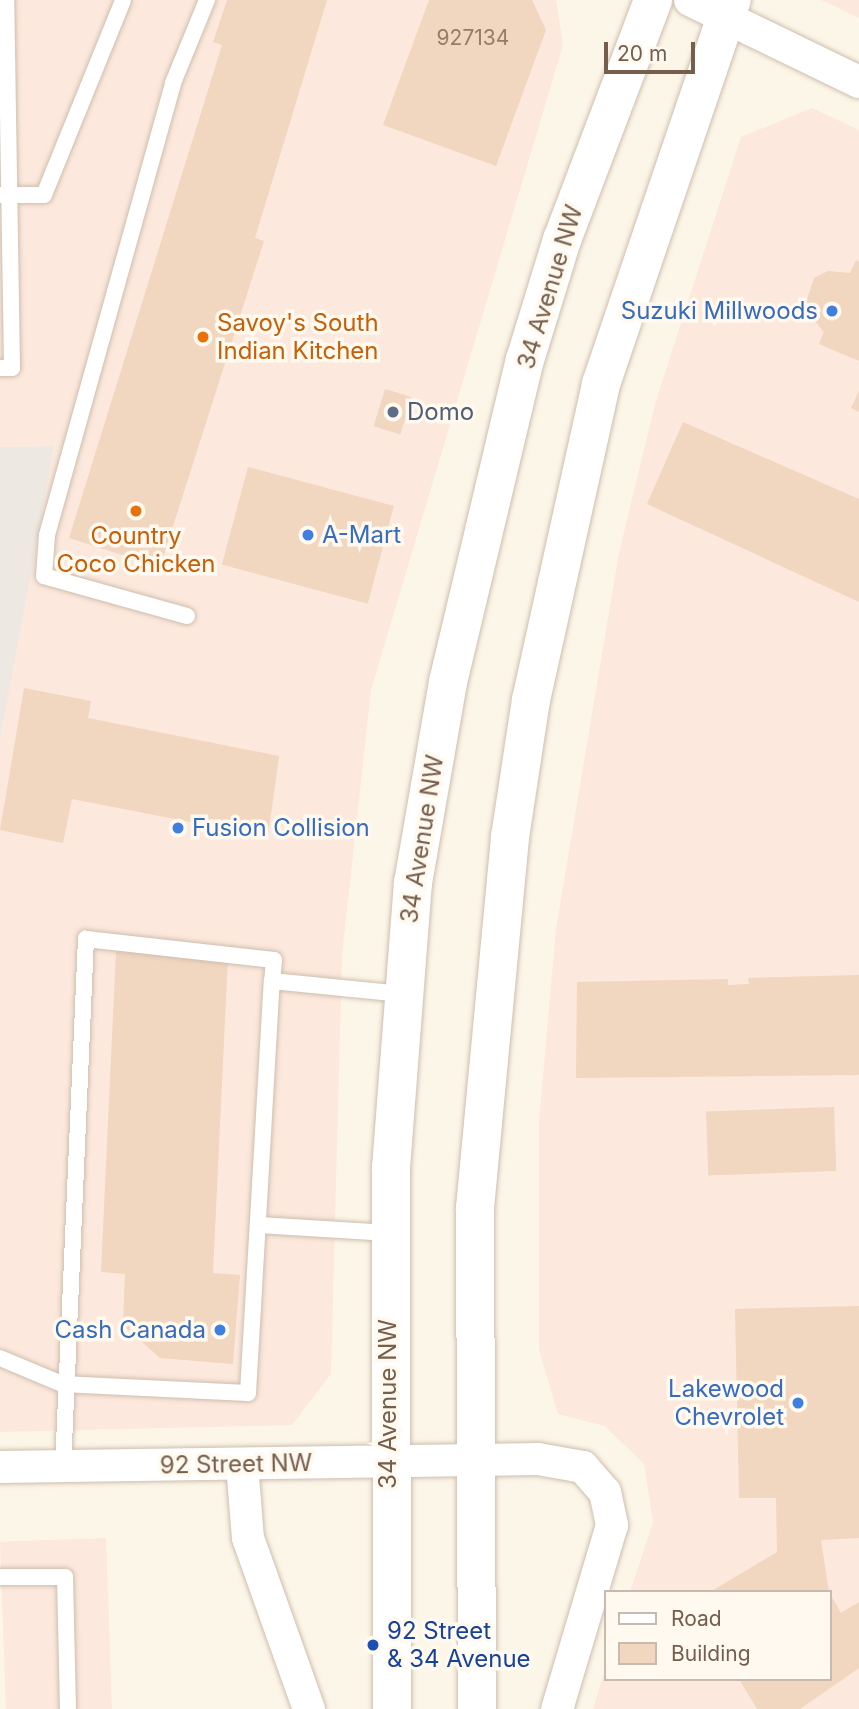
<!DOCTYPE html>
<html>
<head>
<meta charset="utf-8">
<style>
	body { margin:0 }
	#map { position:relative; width:859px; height:1709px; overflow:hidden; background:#fcf6e8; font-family:Inter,sans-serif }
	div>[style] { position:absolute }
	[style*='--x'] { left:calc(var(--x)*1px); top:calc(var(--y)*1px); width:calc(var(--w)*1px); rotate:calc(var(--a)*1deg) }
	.commercial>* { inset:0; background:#fce8dc; transform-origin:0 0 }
	.industrial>* { inset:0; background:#ede8e1 }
	.building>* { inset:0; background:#f1d6c0; transform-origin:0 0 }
	.roads { filter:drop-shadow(0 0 2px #cebeae) drop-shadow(0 0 2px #cebeae) }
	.lane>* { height:16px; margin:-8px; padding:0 8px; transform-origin:8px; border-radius:8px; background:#fff }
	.street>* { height:32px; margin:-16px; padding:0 16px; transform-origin:16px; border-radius:16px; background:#fff }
	.secondary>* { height:38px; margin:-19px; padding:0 19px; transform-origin:19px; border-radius:19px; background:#fff }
	.dots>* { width:19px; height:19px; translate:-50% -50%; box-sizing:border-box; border:4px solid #fff9ef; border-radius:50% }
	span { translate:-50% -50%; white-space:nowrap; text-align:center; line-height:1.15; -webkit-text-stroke:7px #fff9ef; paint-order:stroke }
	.number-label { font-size:21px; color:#957c69 }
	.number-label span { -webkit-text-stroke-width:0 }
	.street-label { font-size:24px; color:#765e4c }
	.shop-label { font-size:24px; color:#366cbe }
	.right { translate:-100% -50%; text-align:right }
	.left { translate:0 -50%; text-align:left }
	.food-label { font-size:24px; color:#c56008 }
	.service-label { font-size:24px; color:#4e5e75 }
	.transit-label { font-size:24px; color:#164399 }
	.legend { position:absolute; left:604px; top:1590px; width:228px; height:91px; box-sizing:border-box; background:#fff9ef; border:2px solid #c8bbae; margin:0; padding:9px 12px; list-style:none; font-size:21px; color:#765e4c }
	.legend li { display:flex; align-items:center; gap:14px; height:35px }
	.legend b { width:35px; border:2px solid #c8bbae }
	.scale { position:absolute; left:604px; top:42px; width:91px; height:32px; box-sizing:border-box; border:4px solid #765e4c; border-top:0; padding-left:9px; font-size:21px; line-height:24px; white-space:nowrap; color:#765e4c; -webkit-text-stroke:5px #fff9ef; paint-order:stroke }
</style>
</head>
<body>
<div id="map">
	<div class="commercial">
		<i style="clip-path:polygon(0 0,556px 0,563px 45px,371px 690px,342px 955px,331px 1374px,292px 1425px,0 1432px,0 739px,54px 446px,0 447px)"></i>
		<i style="clip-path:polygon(821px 0,859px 0,859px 18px)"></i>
		<i style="clip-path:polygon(812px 108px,859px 130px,859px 1709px,593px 1709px,605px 1670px,605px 1679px,829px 1679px,829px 1592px,630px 1592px,653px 1522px,644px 1464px,605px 1426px,558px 1414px,539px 1350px,539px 1121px,556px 929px,619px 553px,655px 404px,741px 137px)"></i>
		<i style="left:106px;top:1538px;width:171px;height:106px;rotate:88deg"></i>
	</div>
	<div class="industrial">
		<i style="clip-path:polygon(54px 446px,26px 600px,0 739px,0 447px)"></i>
	</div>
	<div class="building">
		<i style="clip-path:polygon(227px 0,327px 0,255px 238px,264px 241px,160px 567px,69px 538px,222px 45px,213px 42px)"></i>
		<i style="clip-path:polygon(429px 0,532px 0,546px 30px,496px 166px,383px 125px)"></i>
		<i style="clip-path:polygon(856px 260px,859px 262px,859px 361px,819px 344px,824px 332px,804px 308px,814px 278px,828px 271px,850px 273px)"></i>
		<i style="left:385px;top:389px;width:28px;height:39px;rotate:17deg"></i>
		<i style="clip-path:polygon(859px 391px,859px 412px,851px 408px)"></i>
		<i style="clip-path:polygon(683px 422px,859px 499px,859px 602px,647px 504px)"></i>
		<i style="left:248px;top:467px;width:151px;height:101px;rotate:15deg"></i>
		<i style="clip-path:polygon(24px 688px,91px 701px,88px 718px,279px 756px,268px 837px,72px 799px,63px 843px,0 830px)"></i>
		<i style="clip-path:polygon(116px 951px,228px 956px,213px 1273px,240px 1275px,233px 1364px,160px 1358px,123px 1325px,125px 1274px,101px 1272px)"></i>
		<i style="clip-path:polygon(859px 975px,859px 1075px,576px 1078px,577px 982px,728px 979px,728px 985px,749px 984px,748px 978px)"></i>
		<i style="left:834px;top:1107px;width:64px;height:128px;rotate:88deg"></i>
		<i style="clip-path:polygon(859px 1306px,859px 1538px,821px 1540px,829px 1592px,710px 1592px,777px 1552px,776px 1498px,739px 1498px,735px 1309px)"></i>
		<i style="clip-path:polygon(829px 1592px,841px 1613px,859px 1602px,859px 1668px,800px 1709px,757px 1709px,739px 1679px,829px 1679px)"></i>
	</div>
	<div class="roads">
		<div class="lane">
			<i style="--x:0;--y:195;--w:44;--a:0"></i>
			<i style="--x:44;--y:195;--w:210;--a:-67.9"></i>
			<i style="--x:0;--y:368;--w:12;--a:0"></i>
			<i style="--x:12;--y:368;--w:368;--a:-90.9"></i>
			<i style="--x:187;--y:616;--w:148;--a:-164.4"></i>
			<i style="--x:44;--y:576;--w:41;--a:-85.8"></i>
			<i style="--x:47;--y:535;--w:469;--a:-74.4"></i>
			<i style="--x:173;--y:83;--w:90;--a:-67.7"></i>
			<i style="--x:259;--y:1225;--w:130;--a:3.5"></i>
			<i style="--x:0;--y:1358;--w:67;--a:22.8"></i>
			<i style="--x:62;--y:1384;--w:186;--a:2.8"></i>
			<i style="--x:248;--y:1393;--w:413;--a:-86.7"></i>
			<i style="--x:63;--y:1467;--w:529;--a:-87.51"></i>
			<i style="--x:86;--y:939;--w:189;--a:6.4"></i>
			<i style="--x:274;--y:960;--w:21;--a:95"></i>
			<i style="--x:272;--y:981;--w:131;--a:5.7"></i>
			<i style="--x:0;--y:1577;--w:65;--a:0"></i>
			<i style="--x:65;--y:1577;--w:132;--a:88.7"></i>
		</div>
		<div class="street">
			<i style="--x:690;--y:0;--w:188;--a:25.9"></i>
			<i style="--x:242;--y:1464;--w:74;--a:85.4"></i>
			<i style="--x:248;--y:1538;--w:182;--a:70.4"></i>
			<i style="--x:0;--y:1467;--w:538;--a:-0.85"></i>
			<i style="--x:538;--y:1459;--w:46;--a:10.1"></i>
			<i style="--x:583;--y:1467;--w:33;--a:49"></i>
			<i style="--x:605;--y:1492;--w:34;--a:78"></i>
			<i style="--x:612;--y:1525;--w:192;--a:106.6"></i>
		</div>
		<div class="secondary">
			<i style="--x:392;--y:1709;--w:541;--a:-90.11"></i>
			<i style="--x:391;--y:1168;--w:286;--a:-85.6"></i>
			<i style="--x:413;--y:883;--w:204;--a:-80.1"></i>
			<i style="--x:448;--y:682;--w:331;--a:-76.6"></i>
			<i style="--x:525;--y:360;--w:126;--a:-72.9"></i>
			<i style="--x:562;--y:240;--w:257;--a:-69.2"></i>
			<i style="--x:477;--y:1709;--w:501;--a:-90.23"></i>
			<i style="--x:475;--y:1208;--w:373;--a:-84.6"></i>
			<i style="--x:510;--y:837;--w:139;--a:-81.3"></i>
			<i style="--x:531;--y:700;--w:324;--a:-77.5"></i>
			<i style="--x:601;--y:384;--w:406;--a:-71.2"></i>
		</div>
	</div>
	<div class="dots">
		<i style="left:832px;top:311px;background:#3f7fe0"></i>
		<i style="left:203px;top:337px;background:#e8710a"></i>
		<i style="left:393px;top:412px;background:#5c6f8a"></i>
		<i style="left:136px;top:511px;background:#e8710a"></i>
		<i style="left:308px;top:535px;background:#3f7fe0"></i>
		<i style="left:178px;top:828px;background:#3f7fe0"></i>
		<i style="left:220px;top:1330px;background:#3f7fe0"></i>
		<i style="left:798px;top:1403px;background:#3f7fe0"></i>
		<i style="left:373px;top:1645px;background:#1a4fb4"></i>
	</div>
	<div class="number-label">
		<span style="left:473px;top:38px">927134</span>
	</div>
	<div class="street-label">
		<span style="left:550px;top:287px;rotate:-73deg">34 Avenue NW</span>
		<span style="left:422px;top:839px;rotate:-81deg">34 Avenue NW</span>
		<span style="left:388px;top:1404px;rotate:-90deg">34 Avenue NW</span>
		<span style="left:236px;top:1464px;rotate:-1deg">92 Street NW</span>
	</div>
	<div class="shop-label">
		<span class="right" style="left:818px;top:311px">Suzuki Millwoods</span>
		<span class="left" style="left:322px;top:535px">A-Mart</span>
		<span class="left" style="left:192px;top:828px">Fusion Collision</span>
		<span class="right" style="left:206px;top:1330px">Cash Canada</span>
		<span class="right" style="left:784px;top:1403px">Lakewood<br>Chevrolet</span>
	</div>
	<div class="food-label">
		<span class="left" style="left:217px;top:337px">Savoy's South<br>Indian Kitchen</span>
		<span style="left:136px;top:550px">Country<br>Coco Chicken</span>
	</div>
	<div class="service-label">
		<span class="left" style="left:407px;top:412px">Domo</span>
	</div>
	<div class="transit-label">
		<span class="left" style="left:387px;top:1645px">92 Street<br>&amp; 34 Avenue</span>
	</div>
	<ul class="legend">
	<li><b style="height:9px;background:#fff"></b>Road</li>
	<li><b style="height:19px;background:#f1d6c0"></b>Building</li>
	</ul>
	<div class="scale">20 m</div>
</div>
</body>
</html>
